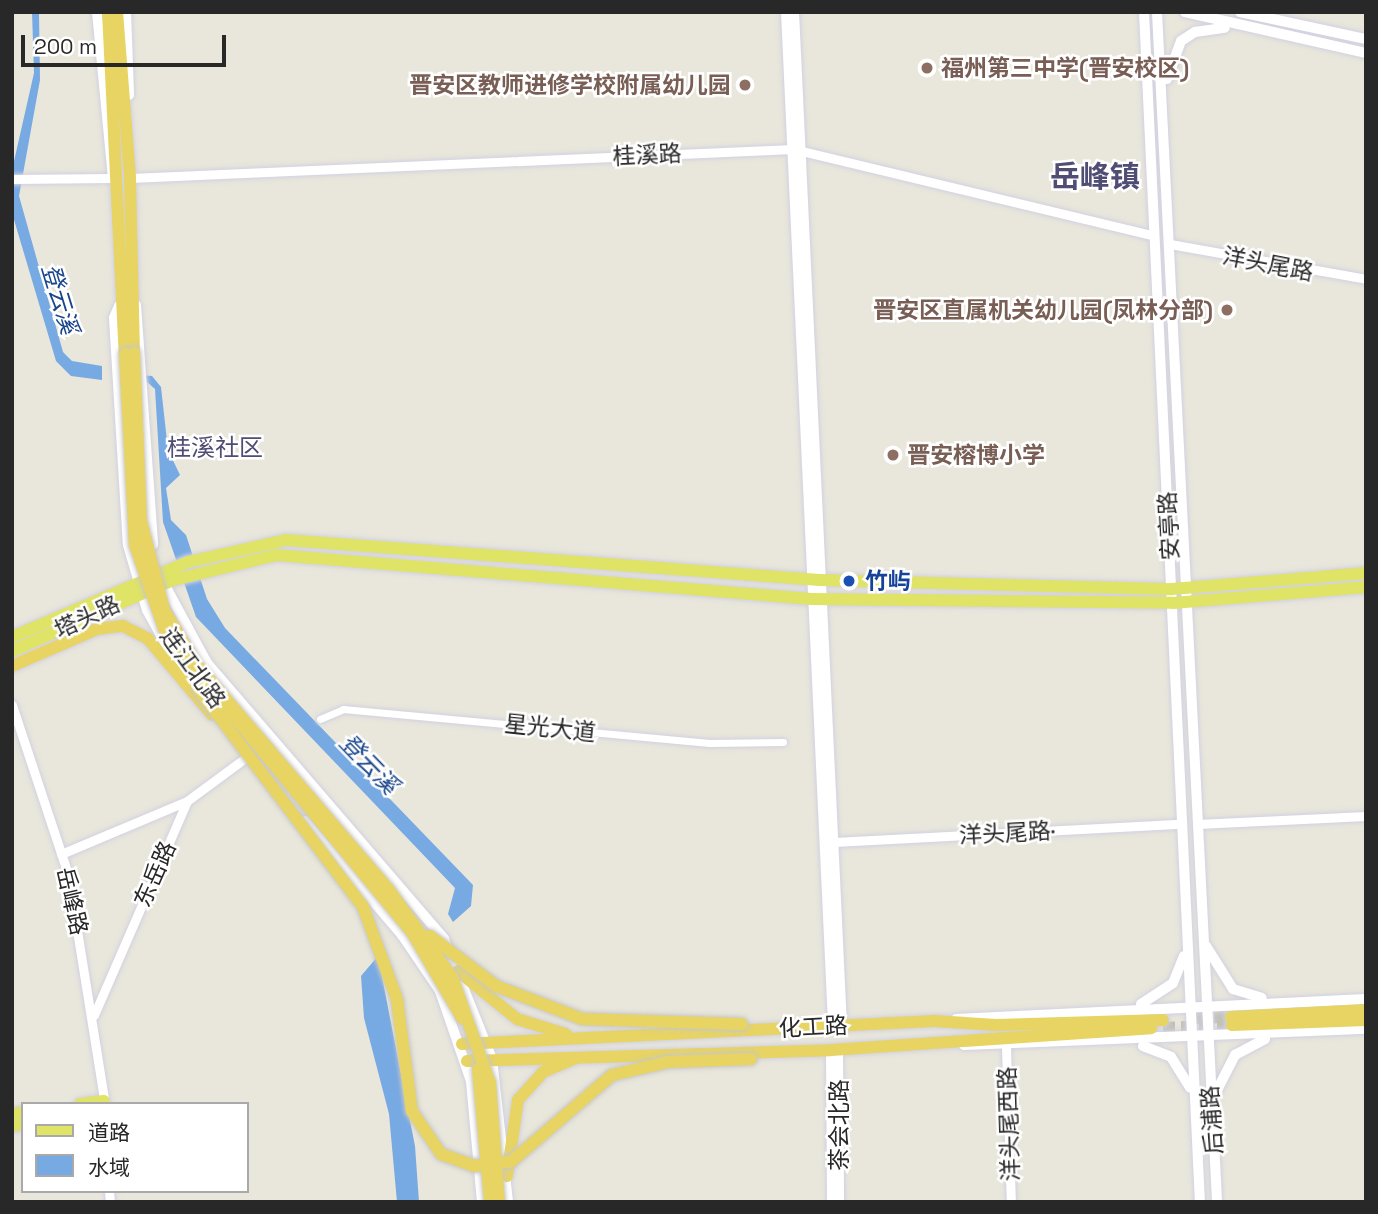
<!DOCTYPE html>
<html>
<head>
<meta charset="utf-8">
<style>
	body { margin:0 }
	#map { position:relative; width:1378px; height:1214px; overflow:hidden; background:#e9e7db; font-family:"Space Grotesk","Noto Sans SC",sans-serif }
	div>[style] { position:absolute }
	[style*='--x'] { left:calc(var(--x)*1px); top:calc(var(--y)*1px); width:calc(var(--w)*1px); rotate:calc(var(--a)*1deg) }
	.water>* { inset:0; background:#77a9e3 }
	.trunk-tunnel>* { height:12px; margin-top:-6px; transform-origin:0; background:repeating-linear-gradient(90deg,#c2c1b7 0 12px,transparent 0 18px) }
	.roads { filter:drop-shadow(0 0 2px #d2d1e0) drop-shadow(0 0 2px #d2d1e0) }
	.minor>* { height:7px; margin:-3.5px; padding:0 3.5px; transform-origin:3.5px; border-radius:3.5px; background:#fff }
	.tertiary>* { height:9px; margin:-4.5px; padding:0 4.5px; transform-origin:4.5px; border-radius:4.5px; background:#fff }
	.secondary>* { height:10px; margin:-5px; padding:0 5px; transform-origin:5px; border-radius:5px; background:#fff }
	.primary>* { height:12px; margin:-6px; padding:0 6px; transform-origin:6px; border-radius:6px; background:#dfe366 }
	.trunk>* { height:12px; margin:-6px; padding:0 6px; transform-origin:6px; border-radius:6px; background:#e7d463 }
	.bridges { filter:drop-shadow(0 0 2px #c7c7c7) drop-shadow(0 0 2px #c7c7c7) }
	.trunk-bridge>* { height:12px; margin:-6px; padding:0 6px; transform-origin:6px; border-radius:6px; background:#e7d463 }
	.dots>* { width:19px; height:19px; translate:-50% -50%; box-sizing:border-box; border:4px solid #fff; border-radius:50% }
	span { translate:-50% -50%; white-space:nowrap; text-align:center; line-height:1.15; -webkit-text-stroke:5px #fff; paint-order:stroke }
	.education-label { font-size:23px; color:#785e54; font-weight:700 }
	.left { translate:0 -50%; text-align:left }
	.right { translate:-100% -50%; text-align:right }
	.street-label { font-size:23px; color:#282828 }
	.transit-label { font-size:23px; color:#164399; font-weight:700 }
	.water-label { font-size:24px; color:#19458c; font-style:italic }
	.neighbourhood-label { font-size:24px; color:#504d75 }
	.district-label { font-size:30px; color:#504d75; font-weight:700 }
	.frame { position:absolute; inset:0; border:14px solid #282828; pointer-events:none }
	.legend { position:absolute; left:21px; top:1102px; width:228px; height:91px; box-sizing:border-box; background:#fff; border:2px solid #a9a9a9; margin:0; padding:9px 12px; list-style:none; font-size:21px; color:#282828 }
	.legend li { display:flex; align-items:center; gap:14px; height:35px }
	.legend b { width:35px; border:2px solid #a9a9a9 }
	.scale { position:absolute; left:21px; top:35px; width:205px; height:32px; box-sizing:border-box; border:4px solid #282828; border-top:0; padding-left:9px; font-size:21px; line-height:24px; white-space:nowrap; color:#282828; -webkit-text-stroke:5px #fff; paint-order:stroke }
</style>
</head>
<body>
<div id="map">
	<div class="water">
		<i style="clip-path:polygon(32px 12px,39px 12px,40px 80px,19px 196px,63px 352px,72px 361px,102px 366px,102px 380px,71px 376px,56px 361px,12px 213px,12px 170px,34px 73px)"></i>
		<i style="clip-path:polygon(139px 375px,152px 376px,161px 387px,168px 450px,180px 475px,166px 488px,171px 520px,186px 535px,207px 599px,225px 628px,473px 885px,471px 906px,453px 922px,448px 914px,455px 888px,196px 617px,163px 522px,155px 389px)"></i>
		<i style="clip-path:polygon(378px 956px,415px 1146px,419px 1202px,397px 1202px,389px 1114px,364px 1018px,361px 976px)"></i>
	</div>
	<div class="trunk-tunnel">
		<i style="--x:1196;--y:1018;--w:35;--a:-2"></i>
		<i style="--x:1163;--y:1028;--w:69;--a:-2.5"></i>
	</div>
	<div class="roads">
		<div class="minor">
			<i style="--x:320;--y:719;--w:25;--a:-23"></i>
			<i style="--x:343;--y:709;--w:368;--a:5.3"></i>
			<i style="--x:709;--y:743;--w:74;--a:-0.8"></i>
		</div>
		<div class="tertiary">
			<i style="--x:130;--y:178;--w:664;--a:-2.5"></i>
			<i style="--x:793;--y:149;--w:371;--a:13.5"></i>
			<i style="--x:12;--y:179;--w:101;--a:-0.6"></i>
			<i style="--x:1170;--y:244;--w:199;--a:10.1"></i>
			<i style="--x:12;--y:705;--w:178;--a:71.7"></i>
			<i style="--x:68;--y:874;--w:233;--a:80.9"></i>
			<i style="--x:1197;--y:824;--w:169;--a:-2.7"></i>
			<i style="--x:834;--y:842;--w:347;--a:-3"></i>
			<i style="--x:61;--y:854;--w:137;--a:-22.8"></i>
			<i style="--x:94;--y:1015;--w:233;--a:-66.5"></i>
			<i style="--x:187;--y:801;--w:76;--a:-36.4"></i>
			<i style="--x:1006;--y:1047;--w:155;--a:88.2"></i>
			<i style="--x:109;--y:1191;--w:11;--a:85"></i>
		</div>
		<div class="secondary">
			<i style="--x:97;--y:12;--w:167;--a:84.5"></i>
			<i style="--x:126;--y:12;--w:83;--a:87.9"></i>
			<i style="--x:786;--y:12;--w:1014;--a:87.34"></i>
			<i style="--x:794;--y:12;--w:1014;--a:87.29"></i>
			<i style="--x:1144;--y:12;--w:1191;--a:87.31"></i>
			<i style="--x:1157;--y:12;--w:1192;--a:87.11"></i>
			<i style="--x:1185;--y:12;--w:186;--a:12.8"></i>
			<i style="--x:1240;--y:12;--w:129;--a:12.1"></i>
			<i style="--x:1167;--y:79;--w:40;--a:-69.8"></i>
			<i style="--x:1181;--y:41;--w:17;--a:-33"></i>
			<i style="--x:1195;--y:32;--w:30;--a:-8"></i>
			<i style="--x:136;--y:305;--w:240;--a:85.9"></i>
			<i style="--x:119;--y:306;--w:13;--a:113"></i>
			<i style="--x:114;--y:318;--w:227;--a:86.5"></i>
			<i style="--x:128;--y:545;--w:68;--a:73.7"></i>
			<i style="--x:147;--y:610;--w:66;--a:61.1"></i>
			<i style="--x:162;--y:580;--w:94;--a:61.5"></i>
			<i style="--x:207;--y:663;--w:364;--a:49.3"></i>
			<i style="--x:444;--y:939;--w:129;--a:68.2"></i>
			<i style="--x:492;--y:1059;--w:144;--a:83.6"></i>
			<i style="--x:305;--y:821;--w:150;--a:49.6"></i>
			<i style="--x:402;--y:935;--w:68;--a:55.8"></i>
			<i style="--x:440;--y:991;--w:95;--a:71"></i>
			<i style="--x:471;--y:1081;--w:121;--a:84.8"></i>
			<i style="--x:1206;--y:946;--w:51;--a:57.9"></i>
			<i style="--x:1233;--y:989;--w:30;--a:17"></i>
			<i style="--x:1141;--y:1004;--w:38;--a:-33"></i>
			<i style="--x:1173;--y:983;--w:29;--a:-68"></i>
			<i style="--x:956;--y:1019;--w:410;--a:-2.8"></i>
			<i style="--x:964;--y:1045;--w:402;--a:-2.3"></i>
			<i style="--x:1143;--y:1046;--w:30;--a:21"></i>
			<i style="--x:1171;--y:1057;--w:36;--a:58"></i>
			<i style="--x:838;--y:1049;--w:153;--a:89.6"></i>
			<i style="--x:831;--y:1050;--w:152;--a:89.6"></i>
			<i style="--x:1212;--y:1100;--w:51;--a:-62.9"></i>
			<i style="--x:1235;--y:1055;--w:34;--a:-28"></i>
		</div>
		<div class="primary">
			<i style="--x:12;--y:637;--w:191;--a:-23.1"></i>
			<i style="--x:188;--y:562;--w:100;--a:-12.7"></i>
			<i style="--x:286;--y:540;--w:535;--a:4.28"></i>
			<i style="--x:820;--y:580;--w:352;--a:1.5"></i>
			<i style="--x:1172;--y:589;--w:195;--a:-4.7"></i>
			<i style="--x:12;--y:651;--w:176;--a:-23.8"></i>
			<i style="--x:173;--y:580;--w:106;--a:-13.6"></i>
			<i style="--x:276;--y:555;--w:537;--a:4.7"></i>
			<i style="--x:811;--y:599;--w:362;--a:0.6"></i>
			<i style="--x:1173;--y:603;--w:194;--a:-4.7"></i>
			<i style="--x:80;--y:1104;--w:24;--a:-7"></i>
			<i style="--x:12;--y:1114;--w:11;--a:-10"></i>
			<i style="--x:12;--y:1126;--w:11;--a:-10"></i>
		</div>
		<div class="trunk">
			<i style="--x:108;--y:12;--w:342;--a:87.2"></i>
			<i style="--x:117;--y:12;--w:167;--a:85.5"></i>
			<i style="--x:130;--y:178;--w:175;--a:88.7"></i>
			<i style="--x:12;--y:666;--w:93;--a:-23.5"></i>
			<i style="--x:97;--y:629;--w:26;--a:-7"></i>
			<i style="--x:123;--y:626;--w:28;--a:27"></i>
			<i style="--x:148;--y:639;--w:99;--a:49.9"></i>
			<i style="--x:458;--y:971;--w:76;--a:39.1"></i>
			<i style="--x:517;--y:1019;--w:51;--a:17"></i>
			<i style="--x:1231;--y:1017;--w:135;--a:-3"></i>
			<i style="--x:1232;--y:1025;--w:134;--a:-2.1"></i>
			<i style="--x:462;--y:1044;--w:473;--a:-2.8"></i>
			<i style="--x:934;--y:1021;--w:62;--a:3.7"></i>
			<i style="--x:996;--y:1025;--w:167;--a:-1.7"></i>
			<i style="--x:467;--y:1061;--w:364;--a:-1.7"></i>
			<i style="--x:831;--y:1050;--w:321;--a:-3.9"></i>
			<i style="--x:507;--y:1176;--w:77;--a:-81.8"></i>
			<i style="--x:518;--y:1100;--w:38;--a:-48"></i>
			<i style="--x:543;--y:1072;--w:36;--a:-23"></i>
		</div>
	</div>
	<div class="bridges">
		<div class="trunk-bridge">
			<i style="--x:134;--y:353;--w:168;--a:87.6"></i>
			<i style="--x:141;--y:521;--w:92;--a:75.5"></i>
			<i style="--x:164;--y:610;--w:63;--a:59.3"></i>
			<i style="--x:196;--y:664;--w:297;--a:49.5"></i>
			<i style="--x:389;--y:890;--w:107;--a:54.1"></i>
			<i style="--x:452;--y:977;--w:113;--a:70.3"></i>
			<i style="--x:490;--y:1083;--w:119;--a:85.7"></i>
			<i style="--x:125;--y:354;--w:191;--a:87"></i>
			<i style="--x:135;--y:545;--w:94;--a:70.8"></i>
			<i style="--x:166;--y:634;--w:389;--a:50.5"></i>
			<i style="--x:413;--y:934;--w:97;--a:59.7"></i>
			<i style="--x:199;--y:690;--w:272;--a:52.9"></i>
			<i style="--x:363;--y:907;--w:98;--a:69.7"></i>
			<i style="--x:397;--y:999;--w:113;--a:82.4"></i>
			<i style="--x:412;--y:1111;--w:52;--a:56"></i>
			<i style="--x:441;--y:1154;--w:35;--a:20"></i>
			<i style="--x:474;--y:1166;--w:38;--a:-7"></i>
			<i style="--x:512;--y:1161;--w:132;--a:-40.7"></i>
			<i style="--x:612;--y:1075;--w:57;--a:-13.1"></i>
			<i style="--x:668;--y:1062;--w:83;--a:-2.1"></i>
			<i style="--x:430;--y:936;--w:83;--a:37.1"></i>
			<i style="--x:496;--y:986;--w:92;--a:21"></i>
			<i style="--x:582;--y:1019;--w:160;--a:1.8"></i>
			<i style="--x:478;--y:1069;--w:134;--a:84.8"></i>
		</div>
	</div>
	<div class="dots">
		<i style="left:927px;top:68px;background:#8d6e63"></i>
		<i style="left:745px;top:85px;background:#8d6e63"></i>
		<i style="left:1227px;top:310px;background:#8d6e63"></i>
		<i style="left:893px;top:455px;background:#8d6e63"></i>
		<i style="left:849px;top:581px;background:#1a4fb4"></i>
	</div>
	<div class="education-label">
		<span class="left" style="left:941px;top:68px">福州第三中学(晋安校区)</span>
		<span class="right" style="left:731px;top:85px">晋安区教师进修学校附属幼儿园</span>
		<span class="right" style="left:1213px;top:310px">晋安区直属机关幼儿园(凤林分部)</span>
		<span class="left" style="left:907px;top:455px">晋安榕博小学</span>
	</div>
	<div class="street-label">
		<span style="left:647px;top:155px;rotate:-3deg">桂溪路</span>
		<span style="left:1268px;top:264px;rotate:11deg">洋头尾路</span>
		<span style="left:1169px;top:526px;rotate:-93deg">安亭路</span>
		<span style="left:87px;top:617px;rotate:-25deg">塔头路</span>
		<span style="left:193px;top:668px;rotate:54deg">连江北路</span>
		<span style="left:550px;top:728px;rotate:6deg">星光大道</span>
		<span style="left:1007px;top:833px;rotate:-3deg">洋头尾路·</span>
		<span style="left:155px;top:874px;rotate:-66deg">东岳路</span>
		<span style="left:72px;top:901px;rotate:77deg">岳峰路</span>
		<span style="left:813px;top:1027px;rotate:-3deg">化工路</span>
		<span style="left:1212px;top:1120px;rotate:-94deg">后浦路</span>
		<span style="left:1009px;top:1124px;rotate:-92deg">洋头尾西路</span>
		<span style="left:839px;top:1125px;rotate:-90deg">茶会北路</span>
	</div>
	<div class="transit-label">
		<span class="left" style="left:865px;top:581px">竹屿</span>
	</div>
	<div class="water-label">
		<span style="left:60px;top:299px;rotate:73deg">登云溪</span>
		<span style="left:369px;top:764px;rotate:46deg">登云溪</span>
	</div>
	<div class="neighbourhood-label">
		<span style="left:215px;top:448px">桂溪社区</span>
	</div>
	<div class="district-label">
		<span style="left:1095px;top:177px">岳峰镇</span>
	</div>
	<div class="frame"></div>
	<ul class="legend">
	<li><b style="height:9px;background:#dfe366"></b>道路</li>
	<li><b style="height:19px;background:#77a9e3"></b>水域</li>
	</ul>
	<div class="scale">200 m</div>
</div>
</body>
</html>
